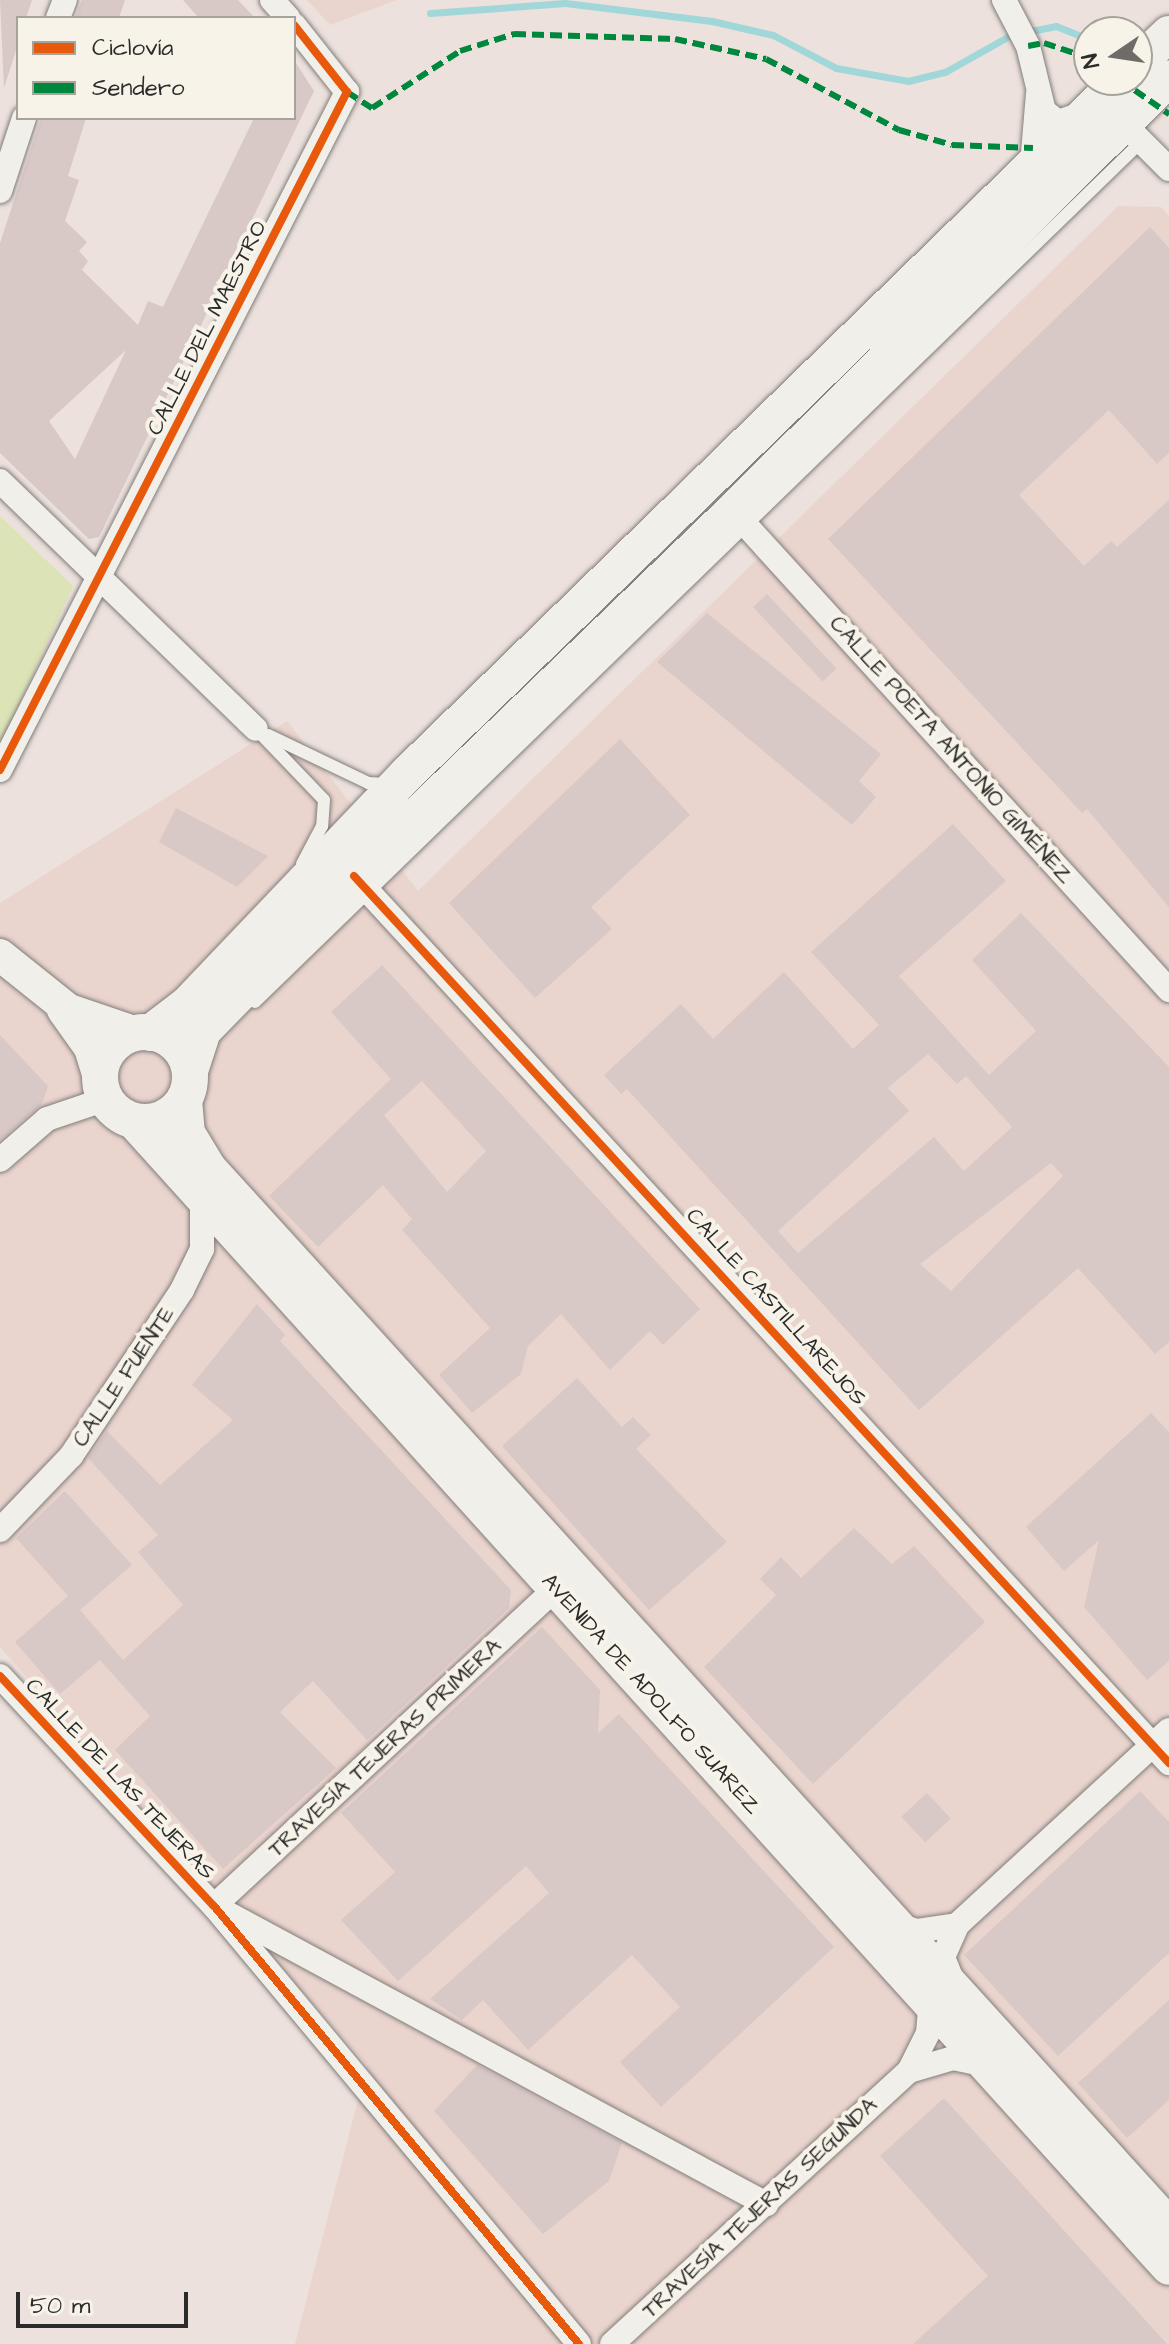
<!DOCTYPE html>
<html>
<head>
<meta charset="utf-8">
<style>
	body { margin:0 }
	#map { position:relative; width:1169px; height:2344px; overflow:hidden; background:#ece1dc; font-family:"Architects Daughter",sans-serif }
	div>[style] { position:absolute }
	[style*='--x'] { left:calc(var(--x)*1px); top:calc(var(--y)*1px); width:calc(var(--w)*1px); rotate:calc(var(--a)*1deg) }
	.built>* { inset:0; background:#ead5ce }
	.green>* { inset:0; background:#dbe3b7 }
	.stream>* { height:7px; margin:-3.5px; padding:0 3.5px; transform-origin:3.5px; border-radius:3.5px; background:#a1d7d9 }
	.building>* { inset:0; background:#d8c8c6; transform-origin:0 0 }
	.roads { filter:drop-shadow(0 0 2px #827d7b) drop-shadow(0 0 2px #827d7b) }
	.service>* { height:12px; margin:-6px; padding:0 6px; transform-origin:6px; border-radius:6px; background:#f1efea }
	.minor>* { height:24px; margin:-12px; padding:0 12px; transform-origin:12px; border-radius:12px; background:#f1efea }
	.secondary>* { height:32px; margin:-16px; padding:0 16px; transform-origin:16px; border-radius:16px; background:#f1efea }
	.primary>* { height:36px; margin:-18px; padding:0 18px; transform-origin:18px; border-radius:18px; background:#f1efea }
	.primary>.ring { margin:-18px; padding:0; box-sizing:content-box; background:none; border:36px solid #f1efea; border-radius:50% }
	.quiet>* { height:6px; margin-top:-3px; transform-origin:0; background:repeating-linear-gradient(90deg,#00873e 0 12px,transparent 0 18px) }
	.cycleway>* { height:8px; margin:-4px; padding:0 4px; transform-origin:4px; border-radius:4px; background:#e8590c }
	span { translate:-50% -50%; white-space:nowrap; text-align:center; line-height:1.15; -webkit-text-stroke:8px #f7f3e8; paint-order:stroke }
	.street-label { font-size:22px; color:#2b2b2b }
	.legend { position:absolute; left:16px; top:16px; width:280px; height:104px; box-sizing:border-box; background:#f7f3e8; border:2px solid #a5a39c; margin:0; padding:10px 14px; list-style:none; font-size:24px; color:#2b2b2b }
	.legend li { display:flex; align-items:center; gap:16px; height:40px }
	.legend b { width:40px; border:2px solid #a5a39c }
	.north { position:absolute; left:1073px; top:16px; width:80px; height:80px; box-sizing:border-box; background:#f7f3e8; border:2px solid #a5a39c; border-radius:50%; rotate:257deg; font-size:22px; font-weight:700; line-height:32px; text-align:center; color:#2b2b2b }
	.north::after { content:''; display:block; margin:auto; width:28px; height:36px; background:#6f6b69; clip-path:polygon(50% 0,100% 100%,50% 72%,0 100%) }
	.scale { position:absolute; left:16px; top:2292px; width:172px; height:36px; box-sizing:border-box; border:4px solid #2b2b2b; border-top:0; padding-left:10px; font-size:24px; line-height:28px; white-space:nowrap; color:#2b2b2b; -webkit-text-stroke:6px #f7f3e8; paint-order:stroke }
</style>
</head>
<body>
<div id="map">
	<div class="built">
		<i style="clip-path:polygon(307px 0,397px 0,330px 25px)"></i>
		<i style="clip-path:polygon(1118px 206px,1161px 207px,1169px 216px,1169px 2344px,295px 2344px,367px 2065px,0 1647px,0 903px,287px 721px,418px 891px)"></i>
	</div>
	<div class="green">
		<i style="clip-path:polygon(0 516px,73px 586px,0 747px)"></i>
	</div>
	<div class="stream">
		<i style="--x:430;--y:13;--w:135;--a:-4.2"></i>
		<i style="--x:565;--y:3;--w:148;--a:7"></i>
		<i style="--x:712;--y:21;--w:63;--a:12.9"></i>
		<i style="--x:773;--y:35;--w:71;--a:27.6"></i>
		<i style="--x:836;--y:68;--w:73;--a:10.2"></i>
		<i style="--x:908;--y:81;--w:38;--a:-14"></i>
		<i style="--x:945;--y:72;--w:76;--a:-29.3"></i>
		<i style="--x:1011;--y:35;--w:46;--a:-11.3"></i>
		<i style="--x:1056;--y:26;--w:35;--a:22"></i>
	</div>
	<div class="building">
		<i style="clip-path:polygon(0 0,32px 0,26px 18px,18px 18px,18px 44px,4px 88px)"></i>
		<i style="clip-path:polygon(82px 0,125px 0,119px 18px,75px 18px)"></i>
		<i style="clip-path:polygon(183px 0,238px 0,255px 18px,199px 18px)"></i>
		<i style="clip-path:polygon(evenodd,294px 60px,314px 91px,99px 537px,89px 539px,0 453px,0 243px,41px 118px,86px 118px,68px 176px,79px 180px,65px 221px,87px 242px,79px 251px,88px 261px,82px 270px,138px 325px,148px 301px,163px 307px,254px 118px,294px 118px,294px 60px,126px 350px,75px 459px,49px 421px,126px 350px)"></i>
		<i style="clip-path:polygon(1150px 227px,1169px 248px,1169px 453px,1157px 464px,1109px 410px,1019px 495px,1084px 566px,1111px 541px,1117px 547px,1169px 500px,1169px 907px,1087px 809px,1082px 813px,828px 539px)"></i>
		<i style="left:767px;top:594px;width:102px;height:19px;rotate:47deg"></i>
		<i style="clip-path:polygon(707px 613px,881px 754px,859px 781px,876px 797px,852px 825px,657px 662px)"></i>
		<i style="clip-path:polygon(620px 739px,690px 815px,591px 907px,612px 929px,535px 998px,449px 903px)"></i>
		<i style="clip-path:polygon(176px 808px,268px 856px,237px 887px,159px 842px)"></i>
		<i style="clip-path:polygon(evenodd,953px 824px,1006px 881px,899px 976px,989px 1075px,1036px 1031px,972px 960px,1021px 913px,1169px 1067px,1169px 1342px,1155px 1354px,1078px 1268px,919px 1410px,627px 1089px,621px 1094px,604px 1075px,681px 1004px,713px 1039px,784px 972px,853px 1049px,879px 1025px,811px 952px,953px 824px,928px 1054px,957px 1084px,966px 1076px,1012px 1127px,964px 1171px,934px 1137px,798px 1253px,778px 1231px,909px 1111px,888px 1088px,928px 1054px,953px 824px,1051px 1163px,1063px 1176px,951px 1291px,920px 1264px,1051px 1163px)"></i>
		<i style="clip-path:polygon(evenodd,382px 965px,700px 1309px,663px 1345px,650px 1331px,610px 1370px,561px 1314px,528px 1346px,521px 1374px,472px 1413px,439px 1375px,490px 1328px,402px 1230px,412px 1219px,383px 1185px,318px 1247px,269px 1196px,391px 1079px,331px 1012px,382px 965px,422px 1081px,486px 1151px,447px 1192px,384px 1115px,422px 1081px)"></i>
		<i style="clip-path:polygon(0 1035px,48px 1086px,42px 1104px,0 1140px)"></i>
		<i style="clip-path:polygon(257px 1304px,285px 1335px,280px 1341px,511px 1590px,509px 1608px,367px 1740px,313px 1681px,280px 1712px,336px 1768px,223px 1869px,115px 1750px,150px 1716px,100px 1660px,60px 1694px,15px 1642px,68px 1596px,16px 1538px,65px 1491px,132px 1565px,80px 1610px,123px 1660px,183px 1605px,138px 1552px,158px 1535px,88px 1458px,107px 1431px,160px 1485px,233px 1420px,192px 1385px)"></i>
		<i style="clip-path:polygon(577px 1378px,622px 1427px,633px 1417px,651px 1435px,636px 1449px,727px 1542px,649px 1610px,502px 1446px)"></i>
		<i style="clip-path:polygon(1151px 1413px,1169px 1432px,1169px 1661px,1147px 1680px,1084px 1607px,1099px 1540px,1064px 1571px,1026px 1527px)"></i>
		<i style="clip-path:polygon(854px 1528px,892px 1564px,914px 1546px,985px 1622px,813px 1784px,704px 1667px,776px 1595px,760px 1579px,781px 1557px,801px 1578px)"></i>
		<i style="clip-path:polygon(542px 1627px,600px 1690px,598px 1733px,619px 1714px,834px 1947px,661px 2107px,620px 2062px,680px 2007px,632px 1955px,528px 2050px,483px 2000px,462px 2020px,430px 1999px,549px 1893px,526px 1866px,398px 1981px,341px 1920px,395px 1872px,341px 1813px)"></i>
		<i style="clip-path:polygon(1140px 1791px,1169px 1822px,1169px 1953px,1058px 2056px,964px 1955px)"></i>
		<i style="left:927px;top:1793px;width:35px;height:35px;rotate:47deg"></i>
		<i style="clip-path:polygon(1169px 2000px,1169px 2100px,1127px 2138px,1078px 2083px)"></i>
		<i style="clip-path:polygon(477px 2065px,622px 2143px,609px 2181px,543px 2234px,434px 2111px)"></i>
		<i style="clip-path:polygon(944px 2098px,1167px 2344px,913px 2344px,988px 2276px,880px 2156px)"></i>
	</div>
	<div class="roads">
		<div class="service">
			<i style="--x:256;--y:729;--w:98;--a:46.2"></i>
			<i style="--x:324;--y:800;--w:26;--a:94"></i>
			<i style="--x:322;--y:826;--w:43;--a:117.8"></i>
			<i style="--x:268;--y:735;--w:111;--a:25.6"></i>
			<i style="--x:368;--y:783;--w:18;--a:3"></i>
			<i style="--x:255;--y:1002;--w:1236;--a:-44.15"></i>
		</div>
		<div class="minor">
			<i style="--x:272;--y:0;--w:24;--a:48"></i>
			<i style="--x:1004;--y:0;--w:52;--a:62.4"></i>
			<i style="--x:1028;--y:46;--w:67;--a:76.2"></i>
			<i style="--x:1044;--y:111;--w:18;--a:38"></i>
			<i style="--x:1058;--y:122;--w:28;--a:-19"></i>
			<i style="--x:58;--y:18;--w:19;--a:-69"></i>
			<i style="--x:1123;--y:123;--w:65;--a:45"></i>
			<i style="--x:1032;--y:165;--w:71;--a:-85.2"></i>
			<i style="--x:0;--y:191;--w:77;--a:-71.8"></i>
			<i style="--x:0;--y:481;--w:356;--a:44.1"></i>
			<i style="--x:733;--y:511;--w:648;--a:47.69"></i>
			<i style="--x:0;--y:770;--w:762;--a:-62.9"></i>
			<i style="--x:347;--y:92;--w:85;--a:-128.3"></i>
			<i style="--x:354;--y:876;--w:1205;--a:47.42"></i>
			<i style="--x:0;--y:1160;--w:62;--a:-41.1"></i>
			<i style="--x:47;--y:1119;--w:62;--a:-18.7"></i>
			<i style="--x:0;--y:1530;--w:103;--a:-46.2"></i>
			<i style="--x:71;--y:1456;--w:200;--a:-56.2"></i>
			<i style="--x:182;--y:1290;--w:46;--a:-64"></i>
			<i style="--x:202;--y:1249;--w:49;--a:-90"></i>
			<i style="--x:0;--y:1676;--w:314;--a:47.1"></i>
			<i style="--x:214;--y:1906;--w:570;--a:50.19"></i>
			<i style="--x:214;--y:1906;--w:466;--a:-42.9"></i>
			<i style="--x:227;--y:1913;--w:613;--a:28.36"></i>
			<i style="--x:896;--y:1924;--w:21;--a:19"></i>
			<i style="--x:916;--y:1931;--w:41;--a:-8.3"></i>
			<i style="--x:953;--y:1982;--w:27;--a:-112"></i>
			<i style="--x:943;--y:1957;--w:35;--a:-66"></i>
			<i style="--x:957;--y:1925;--w:288;--a:-42.6"></i>
			<i style="--x:909;--y:2071;--w:46;--a:-16.5"></i>
			<i style="--x:953;--y:2058;--w:33;--a:12"></i>
			<i style="--x:612;--y:2344;--w:403;--a:-42.6"></i>
			<i style="--x:909;--y:2071;--w:42;--a:-63.4"></i>
			<i style="--x:928;--y:2033;--w:32;--a:-85"></i>
		</div>
		<div class="secondary">
			<i style="--x:0;--y:955;--w:88;--a:38.6"></i>
			<i style="--x:69;--y:1010;--w:72;--a:18.7"></i>
			<i style="--x:63;--y:1010;--w:47;--a:54.6"></i>
			<i style="--x:90;--y:1048;--w:37;--a:73"></i>
		</div>
		<div class="primary">
			<i style="--x:1137;--y:64;--w:44;--a:-43.2"></i>
			<i class="ring" style="left:100px;top:1032px;width:54px;height:54px"></i>
			<i style="--x:150;--y:1033;--w:48;--a:-37.3"></i>
			<i style="--x:188;--y:1004;--w:318;--a:-46.4"></i>
			<i style="--x:407;--y:774;--w:996;--a:-44.19"></i>
			<i style="--x:190;--y:1071;--w:42;--a:-72"></i>
			<i style="--x:203;--y:1031;--w:216;--a:-45.7"></i>
			<i style="--x:354;--y:876;--w:526;--a:-43.92"></i>
			<i style="--x:733;--y:511;--w:614;--a:-44.8"></i>
			<i style="--x:184;--y:1100;--w:33;--a:85"></i>
			<i style="--x:187;--y:1133;--w:41;--a:59"></i>
			<i style="--x:208;--y:1168;--w:1429;--a:47.75"></i>
			<i style="--x:134;--y:1121;--w:1544;--a:47.91"></i>
		</div>
	</div>
	<div class="quiet">
		<i style="--x:1028;--y:46;--w:16;--a:-11"></i>
		<i style="--x:1044;--y:43;--w:47;--a:18.4"></i>
		<i style="--x:1120;--y:80;--w:60;--a:34.8"></i>
		<i style="--x:347;--y:92;--w:30;--a:33"></i>
		<i style="--x:372;--y:108;--w:105;--a:-32.9"></i>
		<i style="--x:460;--y:51;--w:57;--a:-17.5"></i>
		<i style="--x:514;--y:34;--w:161;--a:1.8"></i>
		<i style="--x:675;--y:39;--w:93;--a:12.4"></i>
		<i style="--x:766;--y:59;--w:151;--a:28.1"></i>
		<i style="--x:899;--y:130;--w:55;--a:15.8"></i>
		<i style="--x:952;--y:145;--w:81;--a:2.1"></i>
	</div>
	<div class="cycleway">
		<i style="--x:0;--y:770;--w:762;--a:-62.9"></i>
		<i style="--x:347;--y:92;--w:85;--a:-128.3"></i>
		<i style="--x:354;--y:876;--w:1205;--a:47.42"></i>
		<i style="--x:0;--y:1676;--w:314;--a:47.1"></i>
		<i style="--x:214;--y:1906;--w:570;--a:50.19"></i>
	</div>
	<div class="street-label">
		<span style="left:207px;top:328px;rotate:-63deg">CALLE DEL MAESTRO</span>
		<span style="left:951px;top:750px;rotate:48deg">CALLE POETA ANTONIO GIMÉNEZ</span>
		<span style="left:776px;top:1307px;rotate:48deg">CALLE CASTILLAREJOS</span>
		<span style="left:124px;top:1377px;rotate:-56deg">CALLE FUENTE</span>
		<span style="left:651px;top:1694px;rotate:48deg">AVENIDA DE ADOLFO SUAREZ</span>
		<span style="left:385px;top:1748px;rotate:-43deg">TRAVESÍA TEJERAS PRIMERA</span>
		<span style="left:120px;top:1779px;rotate:47deg">CALLE DE LAS TEJERAS</span>
		<span style="left:760px;top:2208px;rotate:-43deg">TRAVESÍA TEJERAS SEGUNDA</span>
	</div>
	<ul class="legend">
	<li><b style="height:10px;background:#e8590c"></b>Ciclovía</li>
	<li><b style="height:10px;background:#00873e"></b>Sendero</li>
	</ul>
	<div class="north">N</div>
	<div class="scale">50 m</div>
</div>
</body>
</html>
